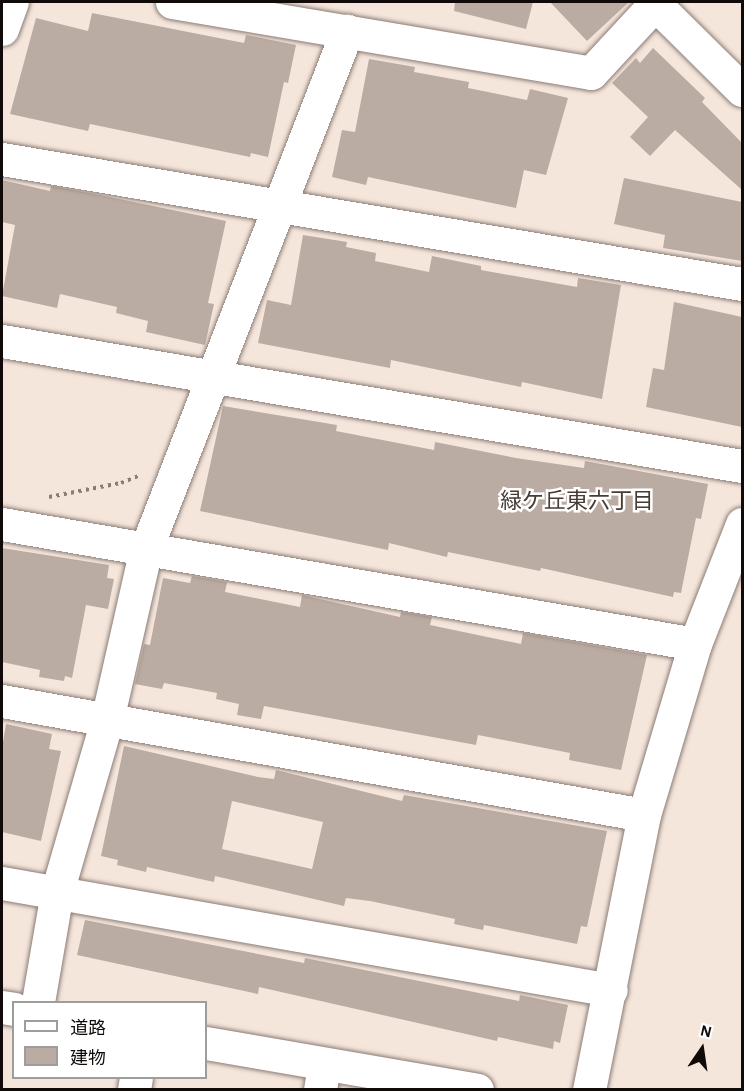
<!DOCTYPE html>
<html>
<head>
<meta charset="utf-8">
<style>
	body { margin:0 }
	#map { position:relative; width:744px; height:1091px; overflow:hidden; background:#f5e6dc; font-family:"Alegreya Sans","Noto Sans JP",sans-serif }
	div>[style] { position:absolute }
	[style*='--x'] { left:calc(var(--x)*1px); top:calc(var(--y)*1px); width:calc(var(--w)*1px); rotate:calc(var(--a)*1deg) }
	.building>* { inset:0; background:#bbaca3 }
	.path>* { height:4px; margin-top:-2px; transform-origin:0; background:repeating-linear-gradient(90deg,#887d77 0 3px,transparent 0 7.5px) }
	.roads { filter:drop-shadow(0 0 2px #8a7c74) drop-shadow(0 0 2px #8a7c74) }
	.minor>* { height:33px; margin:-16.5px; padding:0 16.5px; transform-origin:16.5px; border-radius:16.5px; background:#fff }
	.tertiary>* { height:33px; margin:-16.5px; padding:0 16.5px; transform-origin:16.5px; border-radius:16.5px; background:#fff }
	span { translate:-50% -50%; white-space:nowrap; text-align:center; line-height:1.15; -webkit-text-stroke:5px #fff; paint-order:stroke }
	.neighbourhood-label { font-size:22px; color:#473b33 }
	.frame { position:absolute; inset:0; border:3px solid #100b08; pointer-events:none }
	.legend { position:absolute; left:12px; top:1001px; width:195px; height:78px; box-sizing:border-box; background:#fff; border:2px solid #9f9d9c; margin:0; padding:8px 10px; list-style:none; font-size:18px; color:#100b08 }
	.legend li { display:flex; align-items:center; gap:12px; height:30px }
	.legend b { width:30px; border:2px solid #9f9d9c }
	.north { position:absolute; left:672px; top:1019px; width:60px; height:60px; -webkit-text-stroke:4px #fff; paint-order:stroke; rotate:13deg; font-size:16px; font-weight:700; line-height:24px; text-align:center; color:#100b08 }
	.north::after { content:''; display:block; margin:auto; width:21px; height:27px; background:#100b08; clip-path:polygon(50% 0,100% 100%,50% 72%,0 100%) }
</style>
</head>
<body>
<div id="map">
	<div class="building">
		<i style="clip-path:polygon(455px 2px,533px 2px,526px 29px,454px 11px)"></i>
		<i style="clip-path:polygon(550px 2px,629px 2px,587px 41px)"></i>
		<i style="clip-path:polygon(92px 13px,244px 43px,246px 35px,296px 45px,288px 83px,284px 82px,268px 157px,251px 153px,250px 157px,90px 124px,88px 131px,10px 114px,36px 18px,88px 31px)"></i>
		<i style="clip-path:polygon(653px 48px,705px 98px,702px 102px,742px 143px,742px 190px,675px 130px,650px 156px,630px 137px,648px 117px,612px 83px,636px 58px,640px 63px)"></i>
		<i style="clip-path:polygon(369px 59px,415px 67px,414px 72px,469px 82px,468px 88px,527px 100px,530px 89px,568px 98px,546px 175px,524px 170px,516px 208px,368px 177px,366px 185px,332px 177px,342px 130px,355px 132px)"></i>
		<i style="clip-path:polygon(624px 178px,742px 202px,742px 261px,663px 248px,665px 235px,614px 224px)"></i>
		<i style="clip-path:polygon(2px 180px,50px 191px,51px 186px,95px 194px,226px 221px,208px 303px,214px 304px,205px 345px,146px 332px,148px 321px,116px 313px,117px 307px,60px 294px,57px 308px,2px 296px,15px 225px,2px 222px)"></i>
		<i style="clip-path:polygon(303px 235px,347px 242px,346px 247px,376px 253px,375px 261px,429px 272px,432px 256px,481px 266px,481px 270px,577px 287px,578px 278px,621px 285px,602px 399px,522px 382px,521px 387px,391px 360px,390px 368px,258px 343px,267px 300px,291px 305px)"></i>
		<i style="clip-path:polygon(674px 302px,742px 317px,742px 427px,646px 407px,653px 368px,664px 370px)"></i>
		<i style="clip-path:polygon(223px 406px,337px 425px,336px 431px,434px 450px,435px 442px,516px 458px,584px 468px,585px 461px,708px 484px,701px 519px,696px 518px,681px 593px,674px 592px,673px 597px,541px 568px,540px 571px,448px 552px,447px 557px,389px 543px,388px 550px,200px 511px)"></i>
		<i style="clip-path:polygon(2px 548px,109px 565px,107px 578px,114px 579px,108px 609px,86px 605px,72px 678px,65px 676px,64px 681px,39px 677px,40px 670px,2px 662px)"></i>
		<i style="clip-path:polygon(192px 576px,227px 582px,225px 592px,300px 607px,302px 595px,400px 617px,401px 612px,432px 617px,430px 625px,521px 644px,523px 633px,647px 655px,621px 770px,569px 760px,570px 753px,478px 735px,476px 745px,264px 706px,261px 719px,237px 715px,239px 704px,216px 699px,217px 693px,164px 683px,162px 689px,135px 684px,144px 644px,150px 645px,163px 578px,190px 583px)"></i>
		<i style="clip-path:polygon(6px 724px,52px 734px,49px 749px,61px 751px,41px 841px,2px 832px,2px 748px)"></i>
		<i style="clip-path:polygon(evenodd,124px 746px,258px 777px,274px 779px,276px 770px,402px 801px,404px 795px,607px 831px,587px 927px,581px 926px,577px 944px,484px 925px,483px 930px,454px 924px,455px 919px,370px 901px,346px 898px,344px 906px,215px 876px,214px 882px,147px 867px,146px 872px,117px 865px,118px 860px,101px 856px,124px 746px,232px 801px,323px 822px,312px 869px,222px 849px,232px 801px)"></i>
		<i style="clip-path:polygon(85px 920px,304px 963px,305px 958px,519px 1001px,520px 995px,568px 1005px,560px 1043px,554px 1041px,553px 1049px,498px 1037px,497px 1041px,259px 987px,258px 994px,77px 955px)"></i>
	</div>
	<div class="path">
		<i style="--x:49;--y:497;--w:73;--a:-11"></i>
		<i style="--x:121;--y:483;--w:22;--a:-22"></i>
	</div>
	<div class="roads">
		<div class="minor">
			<i style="--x:172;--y:2;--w:425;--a:9.6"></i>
			<i style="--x:591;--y:73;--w:94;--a:-47.2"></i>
			<i style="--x:653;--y:2;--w:125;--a:44.7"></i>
			<i style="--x:2;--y:29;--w:29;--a:-70"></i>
			<i style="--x:2;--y:159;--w:750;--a:9.59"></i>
			<i style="--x:2;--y:341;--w:750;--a:9.59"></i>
			<i style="--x:2;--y:524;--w:703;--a:9.82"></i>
			<i style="--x:2;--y:701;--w:652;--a:10.07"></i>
			<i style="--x:2;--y:883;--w:618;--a:9.97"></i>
			<i style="--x:38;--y:1002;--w:112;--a:-80.2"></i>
			<i style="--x:57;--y:892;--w:179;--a:-73.8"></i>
			<i style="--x:107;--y:720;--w:175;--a:-77.2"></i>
			<i style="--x:146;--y:549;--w:556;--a:-68.79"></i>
			<i style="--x:134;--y:1090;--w:12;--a:-81"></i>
			<i style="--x:320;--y:1090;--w:25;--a:-81"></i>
			<i style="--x:589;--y:1090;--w:280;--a:-78.7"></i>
			<i style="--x:644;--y:815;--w:178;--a:-73.4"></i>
			<i style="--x:695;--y:644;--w:129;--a:-68.6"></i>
		</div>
		<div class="tertiary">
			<i style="--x:2;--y:1007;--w:12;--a:9"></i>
			<i style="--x:206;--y:1043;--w:275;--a:9.8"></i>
		</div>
	</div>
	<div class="neighbourhood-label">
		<span style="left:577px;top:502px">緑ケ丘東六丁目</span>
	</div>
	<div class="frame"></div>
	<ul class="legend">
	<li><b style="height:8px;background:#fff"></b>道路</li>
	<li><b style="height:16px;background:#bbaca3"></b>建物</li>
	</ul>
	<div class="north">N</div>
</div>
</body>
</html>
